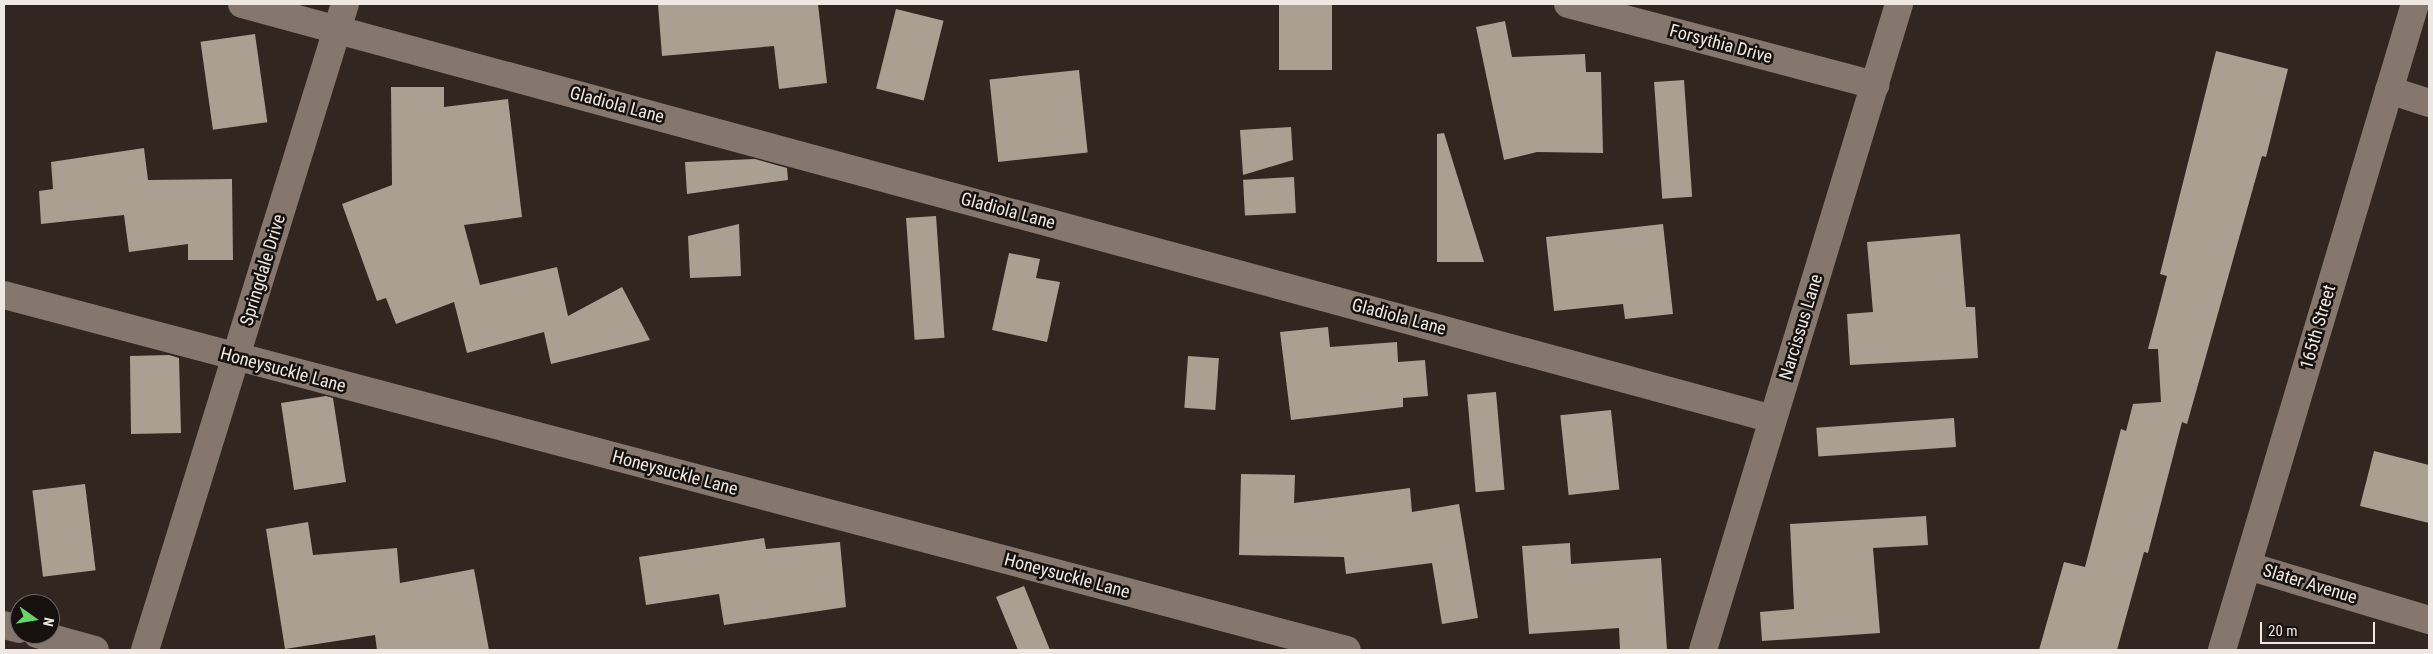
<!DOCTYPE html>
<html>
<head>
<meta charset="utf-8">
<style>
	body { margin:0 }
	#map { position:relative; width:2433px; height:654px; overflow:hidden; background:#322620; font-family:"Roboto Condensed",sans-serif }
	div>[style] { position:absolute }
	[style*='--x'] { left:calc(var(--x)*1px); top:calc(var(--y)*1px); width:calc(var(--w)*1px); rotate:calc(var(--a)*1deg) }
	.building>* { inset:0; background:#a9a092; transform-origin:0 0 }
	.minor>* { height:28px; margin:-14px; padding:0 14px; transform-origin:14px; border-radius:14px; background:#85776e }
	span { translate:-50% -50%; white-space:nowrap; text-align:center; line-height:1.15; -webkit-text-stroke:5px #16110e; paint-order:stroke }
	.street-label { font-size:18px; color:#efe7e2 }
	.frame { position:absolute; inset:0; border:5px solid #efe7e2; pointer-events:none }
	.north { position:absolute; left:10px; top:594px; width:50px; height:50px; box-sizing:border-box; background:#16110e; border:1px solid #6d6763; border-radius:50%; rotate:103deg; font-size:14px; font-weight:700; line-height:20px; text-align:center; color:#efe7e2 }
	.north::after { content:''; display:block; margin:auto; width:18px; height:22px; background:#68d465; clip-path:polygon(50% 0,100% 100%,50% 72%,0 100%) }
	.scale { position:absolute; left:2260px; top:622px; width:115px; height:22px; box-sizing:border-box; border:2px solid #efe7e2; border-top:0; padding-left:6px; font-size:15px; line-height:18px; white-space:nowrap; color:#efe7e2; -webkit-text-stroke:4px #16110e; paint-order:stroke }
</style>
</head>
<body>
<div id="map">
	<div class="building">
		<i style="clip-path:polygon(658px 4px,818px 4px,827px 83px,779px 89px,774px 46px,662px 56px)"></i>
		<i style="left:1279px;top:4px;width:53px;height:66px"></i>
		<i style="left:896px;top:9px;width:49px;height:82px;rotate:14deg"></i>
		<i style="clip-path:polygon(1505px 21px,1512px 57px,1585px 54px,1586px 72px,1601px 72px,1603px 153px,1537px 152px,1504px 160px,1476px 27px)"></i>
		<i style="left:255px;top:34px;width:89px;height:55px;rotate:82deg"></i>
		<i style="clip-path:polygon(2216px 51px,2288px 69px,2266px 157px,2262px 156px,2187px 424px,2182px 422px,2148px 553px,2144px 552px,2117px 650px,2039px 650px,2064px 562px,2085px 567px,2121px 429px,2126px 431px,2133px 404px,2161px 402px,2158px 349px,2148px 349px,2167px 276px,2160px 274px)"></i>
		<i style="left:1079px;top:70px;width:83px;height:90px;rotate:84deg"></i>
		<i style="left:1684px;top:80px;width:117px;height:30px;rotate:86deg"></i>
		<i style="clip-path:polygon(391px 87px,444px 87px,444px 107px,508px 99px,522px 217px,464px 225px,480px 285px,557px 267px,568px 316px,622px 287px,650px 340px,551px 364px,544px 332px,467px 353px,454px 302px,396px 324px,386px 298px,377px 301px,342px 204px,392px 185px)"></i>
		<i style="clip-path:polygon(1291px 127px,1293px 160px,1243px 175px,1240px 130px)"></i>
		<i style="clip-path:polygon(1444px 133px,1484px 262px,1437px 262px,1437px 134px)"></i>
		<i style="clip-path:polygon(144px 148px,148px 180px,232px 179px,233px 260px,188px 260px,188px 244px,129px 252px,124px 215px,41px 224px,39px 191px,53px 189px,51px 162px)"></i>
		<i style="clip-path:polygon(755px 159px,787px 168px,788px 180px,687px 194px,685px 162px)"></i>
		<i style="left:1294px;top:177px;width:36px;height:51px;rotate:87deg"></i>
		<i style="left:936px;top:216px;width:122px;height:30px;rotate:86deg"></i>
		<i style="clip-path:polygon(739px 224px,741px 276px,690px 278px,688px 236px)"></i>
		<i style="clip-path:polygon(1663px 224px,1673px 314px,1625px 319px,1623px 304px,1554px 311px,1546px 237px)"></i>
		<i style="clip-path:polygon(1960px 234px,1966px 307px,1975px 307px,1978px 358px,1850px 365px,1847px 314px,1873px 312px,1867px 242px)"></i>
		<i style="clip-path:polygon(1009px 253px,1040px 259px,1036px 278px,1060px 282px,1047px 342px,992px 330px)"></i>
		<i style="clip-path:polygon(1328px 327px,1330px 347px,1397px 342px,1398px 362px,1425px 360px,1428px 396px,1403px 398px,1403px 407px,1291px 420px,1280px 332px)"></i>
		<i style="clip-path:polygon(169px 355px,179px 358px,181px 433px,131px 434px,130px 356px)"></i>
		<i style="left:1188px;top:356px;width:31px;height:52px;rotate:4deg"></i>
		<i style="left:1496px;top:392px;width:98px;height:29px;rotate:85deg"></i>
		<i style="clip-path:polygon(326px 396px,333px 398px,346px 482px,294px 490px,281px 403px)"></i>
		<i style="left:1611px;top:410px;width:80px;height:51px;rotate:84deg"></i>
		<i style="left:1954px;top:418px;width:29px;height:138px;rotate:86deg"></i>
		<i style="clip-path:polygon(2374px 451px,2429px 465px,2429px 523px,2360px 506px)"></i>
		<i style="clip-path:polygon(1241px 474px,1295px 475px,1294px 503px,1410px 488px,1412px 512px,1459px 504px,1478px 618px,1442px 624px,1432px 563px,1346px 574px,1344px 557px,1239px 555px)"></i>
		<i style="left:85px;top:484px;width:87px;height:53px;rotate:83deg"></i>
		<i style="clip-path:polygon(1926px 516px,1928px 545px,1873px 548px,1880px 633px,1762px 641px,1760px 612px,1794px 609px,1790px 524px)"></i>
		<i style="clip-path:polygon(308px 522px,313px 555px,397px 548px,400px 583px,474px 569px,489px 650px,377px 650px,375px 635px,285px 649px,266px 529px)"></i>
		<i style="clip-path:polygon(764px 538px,766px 549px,840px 542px,846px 607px,724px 625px,719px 594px,646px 605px,639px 557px)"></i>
		<i style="clip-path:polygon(1570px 543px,1571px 564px,1661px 558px,1667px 650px,1620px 650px,1619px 628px,1529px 634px,1522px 546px)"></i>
		<i style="clip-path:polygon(1024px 586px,1050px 650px,1018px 650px,996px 597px)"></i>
	</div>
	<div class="minor">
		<i style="--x:242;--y:4;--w:1586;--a:15.17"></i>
		<i style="--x:1568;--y:4;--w:318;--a:14.8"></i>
		<i style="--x:2389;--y:90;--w:42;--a:18"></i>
		<i style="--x:4;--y:295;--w:1389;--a:14.81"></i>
		<i style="--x:2248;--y:566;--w:189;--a:16.6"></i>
		<i style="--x:4;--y:625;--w:16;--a:14"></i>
		<i style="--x:37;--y:634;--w:60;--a:15.4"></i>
		<i style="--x:145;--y:650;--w:676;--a:-72.8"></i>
		<i style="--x:1703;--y:650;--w:675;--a:-73.12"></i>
		<i style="--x:2222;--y:650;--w:674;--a:-73.37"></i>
	</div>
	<div class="street-label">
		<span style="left:1721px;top:44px;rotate:15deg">Forsythia Drive</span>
		<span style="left:617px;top:105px;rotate:15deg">Gladiola Lane</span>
		<span style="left:1008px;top:211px;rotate:15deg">Gladiola Lane</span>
		<span style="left:263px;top:270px;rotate:-73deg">Springdale Drive</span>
		<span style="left:1399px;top:317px;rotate:15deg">Gladiola Lane</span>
		<span style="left:1801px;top:327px;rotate:-73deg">Narcissus Lane</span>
		<span style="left:2318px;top:327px;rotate:-74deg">165th Street</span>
		<span style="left:283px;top:370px;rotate:15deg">Honeysuckle Lane</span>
		<span style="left:675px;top:473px;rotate:15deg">Honeysuckle Lane</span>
		<span style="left:1067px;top:576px;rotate:15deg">Honeysuckle Lane</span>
		<span style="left:2310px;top:584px;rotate:17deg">Slater Avenue</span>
	</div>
	<div class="frame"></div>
	<div class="north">N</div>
	<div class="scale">20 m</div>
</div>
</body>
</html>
